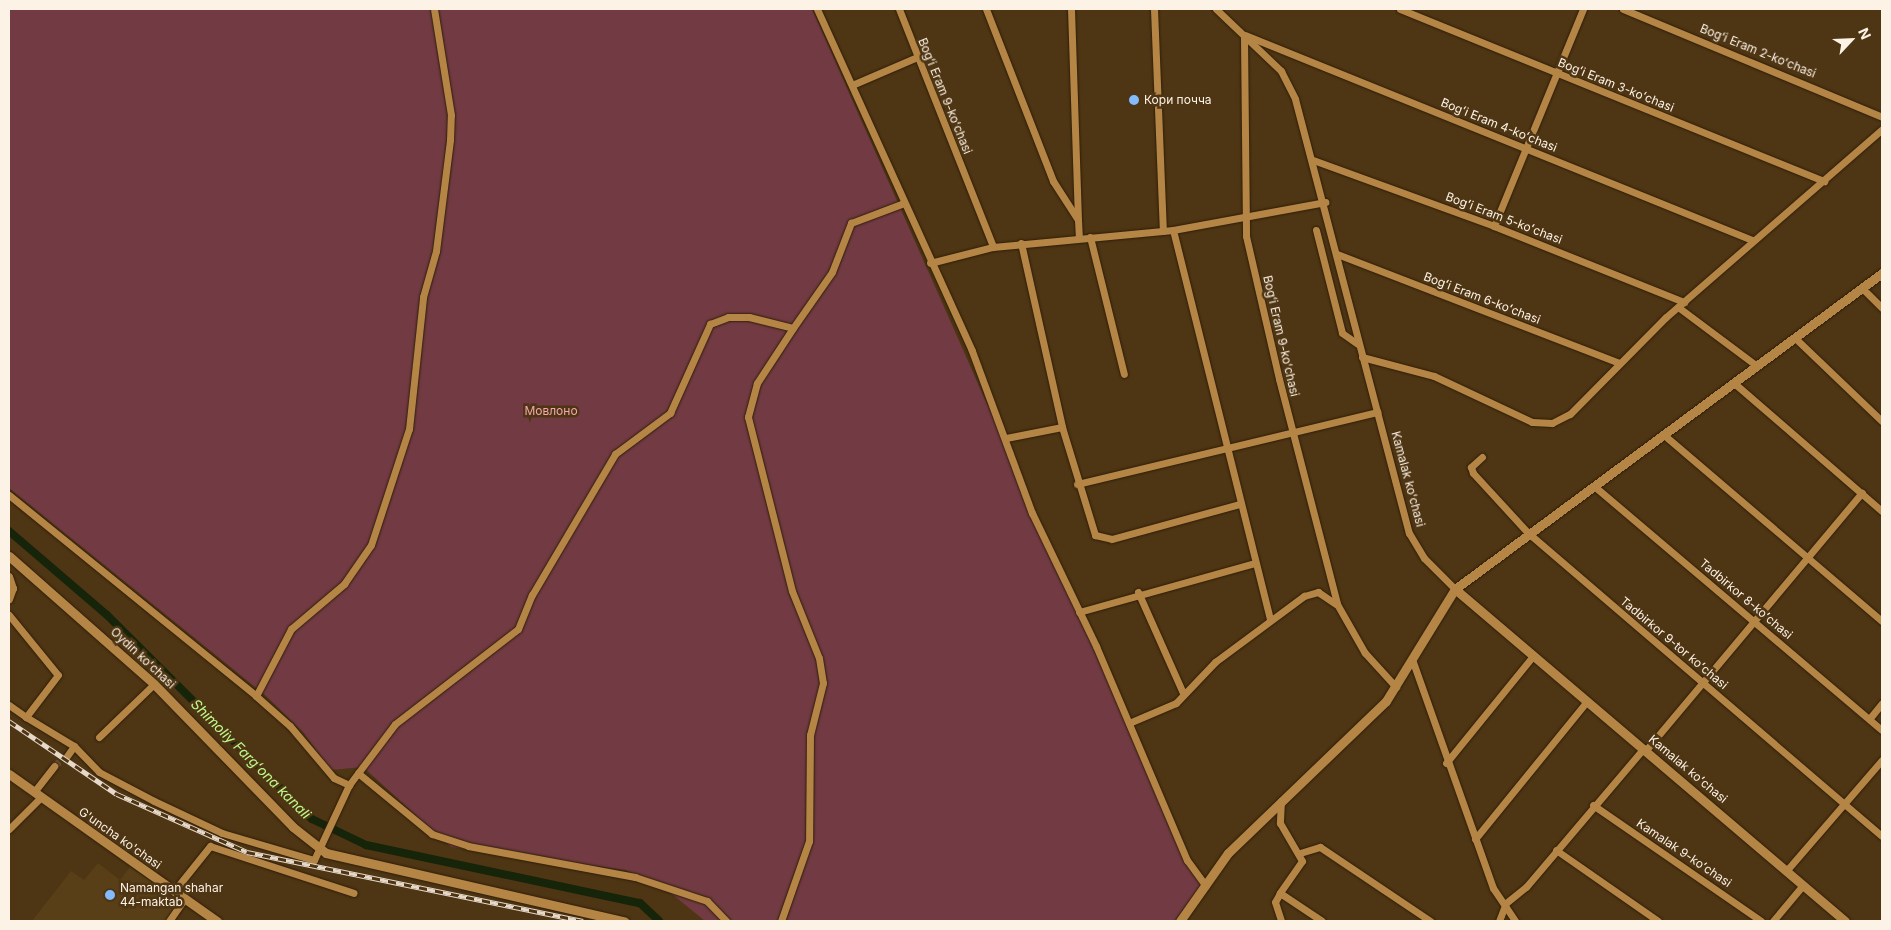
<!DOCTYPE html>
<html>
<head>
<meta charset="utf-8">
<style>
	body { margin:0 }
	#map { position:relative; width:1891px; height:930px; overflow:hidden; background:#4e3513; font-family:Inter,sans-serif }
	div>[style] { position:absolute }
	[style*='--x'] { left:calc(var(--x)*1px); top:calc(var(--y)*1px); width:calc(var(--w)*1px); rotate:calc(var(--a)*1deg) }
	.built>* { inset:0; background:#593f17 }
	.green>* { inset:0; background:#723a42 }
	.canal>* { height:8px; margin:-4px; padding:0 4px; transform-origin:4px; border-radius:4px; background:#162409 }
	.minor-tunnel>* { height:7px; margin-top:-3.5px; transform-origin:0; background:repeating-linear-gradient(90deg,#685133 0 7px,transparent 0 10.5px) }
	.roads { filter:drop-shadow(0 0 1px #2d1e0a) drop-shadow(0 0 1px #2d1e0a) }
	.minor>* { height:7px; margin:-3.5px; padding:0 3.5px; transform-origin:3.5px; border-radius:3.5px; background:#b58545 }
	.tertiary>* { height:9px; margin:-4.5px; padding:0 4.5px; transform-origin:4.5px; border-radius:4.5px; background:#b58545 }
	.rail>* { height:4.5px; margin-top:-2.25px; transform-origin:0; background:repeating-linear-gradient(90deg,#4e3513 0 8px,#e6d9ca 0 16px); box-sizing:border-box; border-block:1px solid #e6d9ca }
	.dots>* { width:14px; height:14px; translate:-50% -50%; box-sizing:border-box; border:2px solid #4e3513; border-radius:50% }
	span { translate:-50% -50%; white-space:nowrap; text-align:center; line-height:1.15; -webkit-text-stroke:5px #4e3513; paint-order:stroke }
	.street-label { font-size:12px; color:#fdf2e6 }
	.poi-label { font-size:12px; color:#fdf2e6 }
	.left { translate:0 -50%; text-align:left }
	.park-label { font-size:12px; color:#f4a6ae }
	.water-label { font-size:14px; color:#bdf98a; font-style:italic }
	.frame { position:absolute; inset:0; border:10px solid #fdf2e6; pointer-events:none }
	.north { position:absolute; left:1826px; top:15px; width:50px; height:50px; -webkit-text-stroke:4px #4e3513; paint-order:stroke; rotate:65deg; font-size:14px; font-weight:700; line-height:20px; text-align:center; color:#fdf2e6 }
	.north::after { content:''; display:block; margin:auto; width:18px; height:22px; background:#fdf2e6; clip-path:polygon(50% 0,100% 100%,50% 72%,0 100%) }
</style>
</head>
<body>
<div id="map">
	<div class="built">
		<i style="clip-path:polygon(98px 863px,120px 880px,130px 867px,181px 902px,167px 921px,32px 921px,71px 871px,84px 880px)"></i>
	</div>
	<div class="green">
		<i style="clip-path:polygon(9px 9px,812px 9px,1201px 887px,1182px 921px,705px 921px,667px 890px,626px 870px,451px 847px,363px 767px,331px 770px,303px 732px,265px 695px,9px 488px)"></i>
	</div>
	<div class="canal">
		<i style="--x:9;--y:531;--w:129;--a:40.6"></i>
		<i style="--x:107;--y:615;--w:289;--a:44.9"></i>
		<i style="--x:312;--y:819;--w:60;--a:25.7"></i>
		<i style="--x:366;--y:845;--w:280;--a:12"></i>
		<i style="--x:640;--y:903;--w:26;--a:43"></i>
	</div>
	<div class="minor-tunnel">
		<i style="--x:54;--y:766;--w:16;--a:-38"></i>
	</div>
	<div class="roads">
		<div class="minor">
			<i style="--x:817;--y:9;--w:375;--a:65.6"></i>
			<i style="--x:972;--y:351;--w:173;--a:69.7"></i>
			<i style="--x:1032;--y:513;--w:148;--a:64.3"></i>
			<i style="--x:1096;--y:646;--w:233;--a:67"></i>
			<i style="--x:1187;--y:860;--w:32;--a:54"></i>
			<i style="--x:899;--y:9;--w:256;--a:68.4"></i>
			<i style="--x:986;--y:9;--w:185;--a:68.7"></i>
			<i style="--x:1053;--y:181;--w:46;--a:57.3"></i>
			<i style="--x:1078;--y:220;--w:18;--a:87"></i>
			<i style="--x:1071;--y:9;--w:209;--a:88.1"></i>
			<i style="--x:1154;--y:9;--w:222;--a:87.7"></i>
			<i style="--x:1216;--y:9;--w:90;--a:43.6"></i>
			<i style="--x:1281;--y:71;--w:31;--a:63"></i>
			<i style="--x:1295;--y:99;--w:449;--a:75.3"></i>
			<i style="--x:1409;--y:533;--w:29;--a:59"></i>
			<i style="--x:1424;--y:558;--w:44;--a:45"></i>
			<i style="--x:1400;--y:9;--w:458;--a:22.1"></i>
			<i style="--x:1623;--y:9;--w:281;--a:22.6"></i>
			<i style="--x:1245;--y:35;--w:547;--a:22.02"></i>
			<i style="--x:1244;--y:38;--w:198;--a:89.4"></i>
			<i style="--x:1246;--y:236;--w:147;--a:77"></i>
			<i style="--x:1279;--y:379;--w:232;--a:75.5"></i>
			<i style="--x:1337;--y:604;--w:56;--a:60.3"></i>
			<i style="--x:1365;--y:653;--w:46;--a:47.6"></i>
			<i style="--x:852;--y:85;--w:71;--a:-23.3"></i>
			<i style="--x:1313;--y:160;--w:193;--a:20"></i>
			<i style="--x:1494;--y:226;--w:205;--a:21.8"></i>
			<i style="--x:1494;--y:226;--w:235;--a:-67.7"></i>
			<i style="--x:1173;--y:230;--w:401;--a:76"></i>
			<i style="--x:1316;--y:230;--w:106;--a:75.8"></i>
			<i style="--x:1342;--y:333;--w:19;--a:35"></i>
			<i style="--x:1090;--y:237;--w:141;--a:76.1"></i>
			<i style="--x:1021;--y:243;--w:189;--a:77.4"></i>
			<i style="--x:1062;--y:427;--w:113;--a:73"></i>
			<i style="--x:1095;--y:535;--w:17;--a:13"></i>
			<i style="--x:1112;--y:539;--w:133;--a:-15.3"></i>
			<i style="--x:1337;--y:254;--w:302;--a:21.1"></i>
			<i style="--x:930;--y:263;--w:65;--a:-14.3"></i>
			<i style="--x:993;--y:247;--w:181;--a:-5.4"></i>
			<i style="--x:1173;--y:230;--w:155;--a:-10.4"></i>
			<i style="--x:1863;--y:289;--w:27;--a:45"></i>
			<i style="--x:1678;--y:307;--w:99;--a:36.8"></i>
			<i style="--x:793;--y:328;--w:68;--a:-55.1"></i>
			<i style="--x:832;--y:272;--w:53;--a:-68.8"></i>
			<i style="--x:851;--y:223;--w:57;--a:-20.7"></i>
			<i style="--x:1795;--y:338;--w:120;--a:43.7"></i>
			<i style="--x:1362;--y:357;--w:74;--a:14.8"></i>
			<i style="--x:1434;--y:376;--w:108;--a:25.1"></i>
			<i style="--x:1532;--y:422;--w:20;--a:3"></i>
			<i style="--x:1552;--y:423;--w:20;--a:-27"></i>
			<i style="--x:1570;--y:414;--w:136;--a:-45.3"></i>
			<i style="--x:1666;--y:317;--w:286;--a:-41"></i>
			<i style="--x:1734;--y:383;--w:196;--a:40.9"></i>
			<i style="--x:1664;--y:435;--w:287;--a:40.5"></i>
			<i style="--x:1006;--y:438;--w:57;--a:-11.1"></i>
			<i style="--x:1482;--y:457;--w:15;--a:138"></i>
			<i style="--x:1471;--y:467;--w:6;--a:72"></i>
			<i style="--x:1473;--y:473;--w:80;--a:47.5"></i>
			<i style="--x:1527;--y:532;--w:467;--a:40.6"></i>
			<i style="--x:1077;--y:484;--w:309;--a:-13.5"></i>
			<i style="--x:1594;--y:486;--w:377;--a:40.3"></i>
			<i style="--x:9;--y:495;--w:318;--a:39.1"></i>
			<i style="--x:256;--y:696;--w:45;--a:41.4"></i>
			<i style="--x:290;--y:726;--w:68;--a:49.8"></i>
			<i style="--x:334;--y:778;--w:17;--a:25"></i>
			<i style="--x:349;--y:785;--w:76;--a:-53"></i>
			<i style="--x:395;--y:724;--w:155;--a:-37.7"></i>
			<i style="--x:518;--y:629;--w:37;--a:-68"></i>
			<i style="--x:532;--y:595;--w:164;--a:-59.5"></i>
			<i style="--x:615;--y:454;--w:69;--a:-36.7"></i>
			<i style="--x:670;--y:413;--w:98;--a:-65.8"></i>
			<i style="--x:710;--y:324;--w:19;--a:-21"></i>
			<i style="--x:728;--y:317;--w:21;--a:0"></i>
			<i style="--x:749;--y:317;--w:45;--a:14"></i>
			<i style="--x:793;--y:328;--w:66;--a:123.2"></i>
			<i style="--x:757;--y:383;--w:35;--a:105"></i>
			<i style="--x:748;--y:417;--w:179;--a:75.8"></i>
			<i style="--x:792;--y:591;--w:72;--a:68.1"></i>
			<i style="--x:819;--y:658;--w:25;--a:81"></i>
			<i style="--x:823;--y:683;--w:54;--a:104"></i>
			<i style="--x:810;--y:735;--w:106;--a:90.5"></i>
			<i style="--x:809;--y:841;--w:85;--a:109.3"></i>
			<i style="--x:9;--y:576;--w:13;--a:72"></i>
			<i style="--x:13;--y:588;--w:12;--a:110"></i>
			<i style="--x:1138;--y:592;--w:111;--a:66"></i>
			<i style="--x:1079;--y:612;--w:183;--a:-15.6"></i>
			<i style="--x:9;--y:615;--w:77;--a:50.8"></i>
			<i style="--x:58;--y:675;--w:53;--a:127.3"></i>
			<i style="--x:26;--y:717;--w:21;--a:-145"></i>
			<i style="--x:1413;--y:662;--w:240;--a:70.5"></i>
			<i style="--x:1493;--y:888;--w:40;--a:56"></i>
			<i style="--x:256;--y:696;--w:76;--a:-62.4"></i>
			<i style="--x:291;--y:629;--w:70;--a:-40.3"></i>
			<i style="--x:344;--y:584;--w:47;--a:-55.3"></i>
			<i style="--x:371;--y:545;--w:122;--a:-71.9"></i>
			<i style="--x:409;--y:429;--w:133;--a:-83.9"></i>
			<i style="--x:423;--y:297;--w:48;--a:-74.2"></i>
			<i style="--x:436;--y:251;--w:112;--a:-82.8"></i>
			<i style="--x:450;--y:140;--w:25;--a:-88"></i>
			<i style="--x:451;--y:115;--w:107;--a:-99.1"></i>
			<i style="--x:26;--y:717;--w:56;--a:31.1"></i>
			<i style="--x:1870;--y:718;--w:19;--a:-51"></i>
			<i style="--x:1129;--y:723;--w:51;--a:-23.1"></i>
			<i style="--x:1176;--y:703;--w:57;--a:-46.4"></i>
			<i style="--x:1215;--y:662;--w:111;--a:-36.6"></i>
			<i style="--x:1304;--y:596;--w:15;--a:-16"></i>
			<i style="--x:1318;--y:592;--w:22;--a:34"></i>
			<i style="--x:99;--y:737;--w:76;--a:-43.9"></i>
			<i style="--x:1646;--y:750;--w:336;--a:-50"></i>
			<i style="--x:67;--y:756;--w:12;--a:-55"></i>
			<i style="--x:74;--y:746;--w:36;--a:46"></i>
			<i style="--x:99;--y:772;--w:62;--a:27.8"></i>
			<i style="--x:154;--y:801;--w:75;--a:25.2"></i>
			<i style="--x:222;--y:833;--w:96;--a:16.4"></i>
			<i style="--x:314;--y:860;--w:83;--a:-65"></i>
			<i style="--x:1446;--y:763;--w:138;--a:-50.9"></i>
			<i style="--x:358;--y:773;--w:96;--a:39.5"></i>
			<i style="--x:432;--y:834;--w:38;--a:18"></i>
			<i style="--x:468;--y:846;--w:170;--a:10.5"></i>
			<i style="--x:635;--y:877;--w:76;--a:18.4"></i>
			<i style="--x:707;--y:901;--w:28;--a:46"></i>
			<i style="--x:34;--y:792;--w:33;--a:-52"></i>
			<i style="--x:1281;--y:801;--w:22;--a:93"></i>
			<i style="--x:1280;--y:823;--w:44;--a:59.9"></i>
			<i style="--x:1302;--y:861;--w:39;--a:125"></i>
			<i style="--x:1280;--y:893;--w:50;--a:33.7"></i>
			<i style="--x:1593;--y:805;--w:204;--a:34.6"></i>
			<i style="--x:9;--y:829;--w:45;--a:-45"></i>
			<i style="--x:1475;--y:839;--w:178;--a:-50.9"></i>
			<i style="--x:1556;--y:850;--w:124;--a:34.8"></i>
			<i style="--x:1300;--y:853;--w:21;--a:-17"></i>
			<i style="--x:1320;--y:847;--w:133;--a:33.9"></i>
			<i style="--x:1787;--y:870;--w:145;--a:-49.2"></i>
			<i style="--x:174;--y:891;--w:58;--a:-51.3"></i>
			<i style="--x:210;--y:846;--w:151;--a:18.1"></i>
			<i style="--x:1280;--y:893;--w:10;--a:119"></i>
			<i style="--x:1275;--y:902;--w:20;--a:72"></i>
			<i style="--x:169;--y:921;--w:28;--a:-55"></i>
			<i style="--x:1499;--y:921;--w:19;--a:-69"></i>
			<i style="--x:1506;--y:903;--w:26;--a:-39"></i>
			<i style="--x:1526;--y:887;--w:182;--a:-49.7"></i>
			<i style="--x:1773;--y:921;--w:47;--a:-50.2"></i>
		</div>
		<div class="tertiary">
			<i style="--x:9;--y:556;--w:193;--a:41.4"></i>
			<i style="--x:154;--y:684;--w:199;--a:45.8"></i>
			<i style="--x:293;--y:827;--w:42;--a:38.2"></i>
			<i style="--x:326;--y:853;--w:306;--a:12.9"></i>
			<i style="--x:1455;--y:589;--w:512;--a:40.41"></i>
			<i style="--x:9;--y:774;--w:255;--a:35.3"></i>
			<i style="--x:1180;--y:921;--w:83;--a:-54.8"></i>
			<i style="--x:1228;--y:853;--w:219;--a:-43.9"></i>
			<i style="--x:1386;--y:701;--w:132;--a:-58.4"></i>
			<i style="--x:1455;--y:589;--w:531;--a:-36.5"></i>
		</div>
	</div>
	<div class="rail">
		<i style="--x:9;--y:721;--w:130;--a:34.1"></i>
		<i style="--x:117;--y:794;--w:142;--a:24"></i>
		<i style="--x:247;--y:852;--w:343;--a:11.6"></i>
	</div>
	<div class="dots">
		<i style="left:1134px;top:100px;background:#84bcfb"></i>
		<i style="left:110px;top:895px;background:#84bcfb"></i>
	</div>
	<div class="street-label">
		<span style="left:1758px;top:51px;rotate:22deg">Bogʻi Eram 2-koʻchasi</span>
		<span style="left:1616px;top:85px;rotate:22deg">Bogʻi Eram 3-koʻchasi</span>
		<span style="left:945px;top:96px;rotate:68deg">Bogʻi Eram 9-koʻchasi</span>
		<span style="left:1499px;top:125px;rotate:22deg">Bogʻi Eram 4-koʻchasi</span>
		<span style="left:1504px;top:218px;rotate:21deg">Bogʻi Eram 5-koʻchasi</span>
		<span style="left:1482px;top:298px;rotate:21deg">Bogʻi Eram 6-koʻchasi</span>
		<span style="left:1281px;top:336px;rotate:77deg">Bogʻi Eram 9-koʻchasi</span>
		<span style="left:1408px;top:479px;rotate:75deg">Kamalak koʻchasi</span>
		<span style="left:1746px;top:599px;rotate:40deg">Tadbirkor 8-koʻchasi</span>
		<span style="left:1674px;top:643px;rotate:40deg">Tadbirkor 9-tor koʻchasi</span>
		<span style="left:143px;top:658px;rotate:43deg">Oydin koʻchasi</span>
		<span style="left:1688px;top:769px;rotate:40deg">Kamalak koʻchasi</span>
		<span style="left:120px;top:838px;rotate:35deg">G'uncha ko'chasi</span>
		<span style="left:1684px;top:853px;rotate:34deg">Kamalak 9-koʻchasi</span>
	</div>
	<div class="poi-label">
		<span class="left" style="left:1144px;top:100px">Кори почча</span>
		<span class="left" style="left:120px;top:895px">Namangan shahar<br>44-maktab</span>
	</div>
	<div class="park-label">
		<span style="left:551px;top:411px">Мовлоно</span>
	</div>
	<div class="water-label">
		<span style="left:251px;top:759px;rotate:45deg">Shimoliy Fargʻona kanali</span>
	</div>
	<div class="frame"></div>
	<div class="north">N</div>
</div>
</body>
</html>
